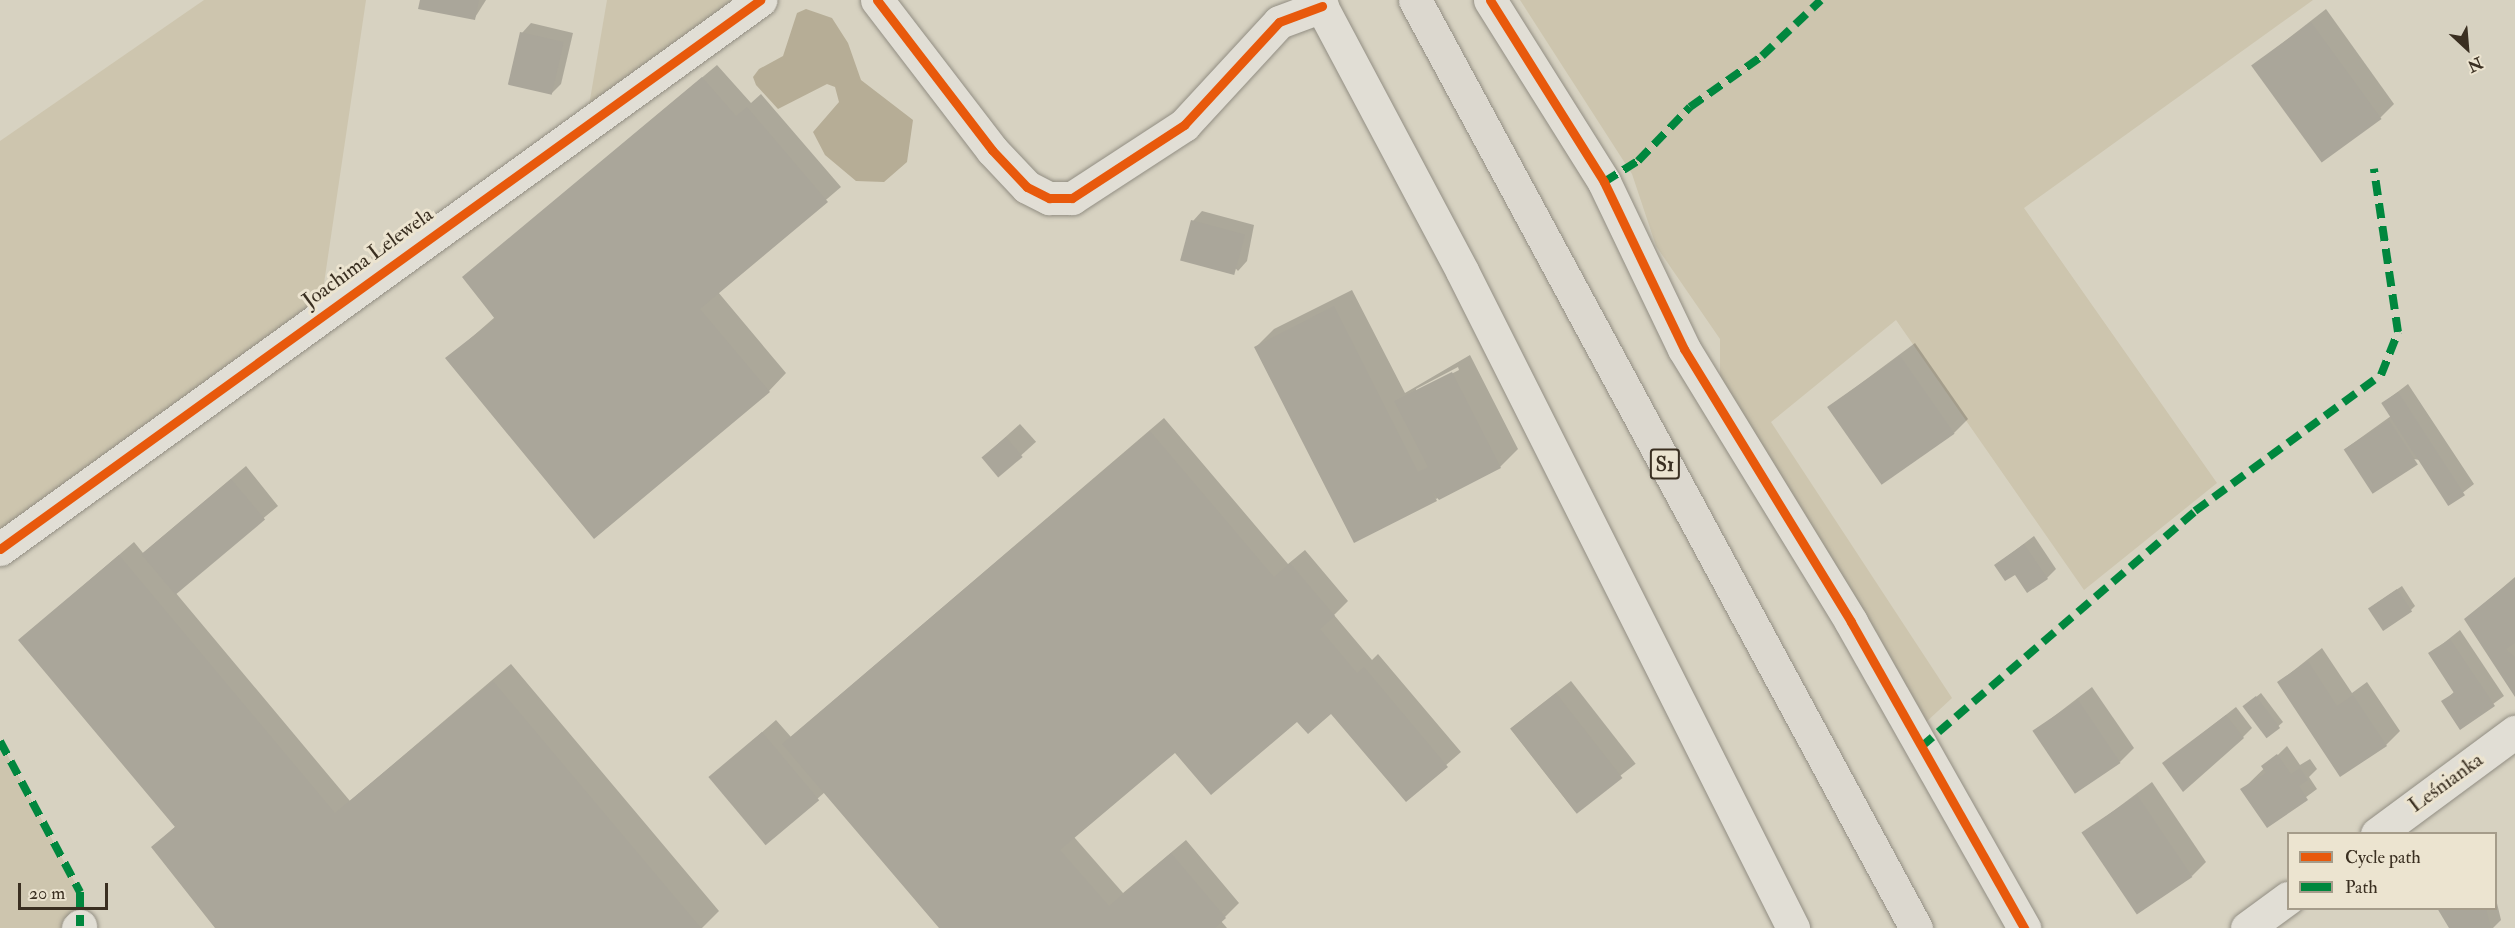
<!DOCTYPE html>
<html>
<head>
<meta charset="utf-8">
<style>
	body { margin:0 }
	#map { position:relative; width:2515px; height:928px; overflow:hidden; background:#d7d2c1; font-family:"IM FELL Double Pica",serif }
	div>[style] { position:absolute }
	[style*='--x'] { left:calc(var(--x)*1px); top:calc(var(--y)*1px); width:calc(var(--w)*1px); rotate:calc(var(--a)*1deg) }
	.green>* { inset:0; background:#cdc5ae }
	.water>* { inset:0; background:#b6ad96 }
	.shadow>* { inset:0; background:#0003; transform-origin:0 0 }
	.building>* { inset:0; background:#aaa69a; transform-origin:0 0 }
	.roads { filter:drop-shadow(0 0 2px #928e83) drop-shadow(0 0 2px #928e83) }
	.minor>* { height:33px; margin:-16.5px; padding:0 16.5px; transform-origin:16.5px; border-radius:16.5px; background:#e1ded5 }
	.highway>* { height:33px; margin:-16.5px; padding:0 16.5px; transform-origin:16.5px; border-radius:16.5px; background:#dcd8cf }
	.quiet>* { height:8px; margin-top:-4px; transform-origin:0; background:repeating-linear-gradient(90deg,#00873e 0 15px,transparent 0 23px) }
	.cycleway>* { height:9px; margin:-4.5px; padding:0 4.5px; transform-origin:4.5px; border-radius:4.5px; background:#e8590c }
	span { translate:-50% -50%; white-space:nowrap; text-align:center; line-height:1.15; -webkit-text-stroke:6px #ece4d0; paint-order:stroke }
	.shield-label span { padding:2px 4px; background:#ece4d0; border:2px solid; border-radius:4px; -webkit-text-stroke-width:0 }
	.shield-label { font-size:20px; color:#3a2f21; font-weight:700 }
	.street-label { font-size:21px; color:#3a2f21 }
	.legend { position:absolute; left:2287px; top:832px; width:210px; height:78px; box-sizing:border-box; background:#ece4d0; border:2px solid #a59c8a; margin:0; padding:8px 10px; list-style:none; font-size:18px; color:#3a2f21 }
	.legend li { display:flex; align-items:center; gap:12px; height:30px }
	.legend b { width:30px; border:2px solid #a59c8a }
	.north { position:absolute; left:2437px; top:18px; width:60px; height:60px; -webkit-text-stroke:4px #ece4d0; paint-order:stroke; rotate:154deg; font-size:16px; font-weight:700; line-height:24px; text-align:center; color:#3a2f21 }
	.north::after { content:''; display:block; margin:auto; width:21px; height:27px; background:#3a2f21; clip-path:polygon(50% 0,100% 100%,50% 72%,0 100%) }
	.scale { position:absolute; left:18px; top:883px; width:90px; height:27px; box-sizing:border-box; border:3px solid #3a2f21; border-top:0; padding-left:8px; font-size:18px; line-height:21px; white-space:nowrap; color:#3a2f21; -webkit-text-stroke:4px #ece4d0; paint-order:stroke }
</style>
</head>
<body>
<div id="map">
	<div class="green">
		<i style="clip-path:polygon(204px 0,366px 0,319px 317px,0 549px,0 141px)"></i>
		<i style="clip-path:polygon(607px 0,760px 0,586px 123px)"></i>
		<i style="clip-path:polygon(1520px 0,2313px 0,2024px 208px,2217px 483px,2084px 590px,1896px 320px,1771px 422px,1952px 698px,1924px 724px,1720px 390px,1720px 339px,1656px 246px,1632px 174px)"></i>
		<i style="clip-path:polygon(0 741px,80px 892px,78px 928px,0 928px)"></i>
	</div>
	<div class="water">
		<i style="clip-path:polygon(806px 9px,832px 18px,848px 43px,861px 80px,913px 120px,907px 162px,884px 182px,856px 181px,825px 155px,813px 132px,839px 102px,835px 87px,827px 84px,778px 109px,756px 85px,753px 77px,759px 69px,783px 56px,797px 13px)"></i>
	</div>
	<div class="shadow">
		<i style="clip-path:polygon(421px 0,486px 0,474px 19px)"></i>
		<i style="clip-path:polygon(2326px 9px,2394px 104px,2380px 118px,2253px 66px)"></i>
		<i style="clip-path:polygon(531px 23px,573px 33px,561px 84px,552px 93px,522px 33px)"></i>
		<i style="clip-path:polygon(717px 65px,751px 103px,761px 94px,841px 187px,718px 292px,786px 373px,769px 391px,447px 359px,495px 317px,464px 277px)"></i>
		<i style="clip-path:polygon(1202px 211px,1254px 225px,1247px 261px,1238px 271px,1193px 221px)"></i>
		<i style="clip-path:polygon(evenodd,1352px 290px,1405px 393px,1470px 355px,1518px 449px,1500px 467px,1436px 499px,1256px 347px,1274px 329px,1352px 290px,1458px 367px,1459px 370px,1416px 392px,1416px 389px,1458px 367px)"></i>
		<i style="clip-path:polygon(1915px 343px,1968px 419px,1954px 433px,1829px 407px)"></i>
		<i style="clip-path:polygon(2408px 384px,2474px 484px,2448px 504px,2420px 460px,2345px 449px,2391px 416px,2383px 403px)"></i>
		<i style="clip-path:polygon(1164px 418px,1288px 564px,1305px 550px,1348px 601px,1334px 615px,1372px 660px,1378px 654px,1461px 752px,1406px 800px,1331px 712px,1175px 751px,1074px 837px,1123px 893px,1186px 840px,1239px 903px,1221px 921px,1227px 928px,941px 928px,825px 792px,767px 843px,711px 777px,776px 720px,791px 737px)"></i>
		<i style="left:1020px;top:424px;width:24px;height:50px;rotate:48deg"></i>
		<i style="clip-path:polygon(246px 466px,278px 506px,175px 592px,350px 801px,511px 664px,719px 911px,702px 928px,220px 928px,153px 847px,176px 826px,20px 640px,134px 542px,143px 553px)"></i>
		<i style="clip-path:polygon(2034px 536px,2056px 569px,2047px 578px,1996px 565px)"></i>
		<i style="clip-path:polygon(2515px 577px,2515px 694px,2466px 619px)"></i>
		<i style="clip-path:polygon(2402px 586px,2415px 606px,2411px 610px,2374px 605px)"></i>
		<i style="clip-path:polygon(2460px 630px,2504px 696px,2460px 728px,2443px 702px,2455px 691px,2430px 654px)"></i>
		<i style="clip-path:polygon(2322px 648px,2352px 693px,2367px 682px,2400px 731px,2386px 745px,2279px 682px)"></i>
		<i style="left:1571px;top:681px;width:105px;height:77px;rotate:52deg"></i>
		<i style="clip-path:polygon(2092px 687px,2134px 748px,2120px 762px,2035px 731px)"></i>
		<i style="clip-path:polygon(2261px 693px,2283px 722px,2267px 736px,2249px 703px)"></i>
		<i style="clip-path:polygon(2236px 707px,2252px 728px,2243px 737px,2164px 763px)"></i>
		<i style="clip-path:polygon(2287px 746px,2300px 765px,2310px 759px,2317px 769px,2309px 777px,2317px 789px,2267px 826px,2242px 790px)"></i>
		<i style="clip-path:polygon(2152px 782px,2206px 862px,2192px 876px,2084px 833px)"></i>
		<i style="clip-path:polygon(2496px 899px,2501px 920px,2493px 928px,2450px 928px,2438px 908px,2496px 908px)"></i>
	</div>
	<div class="building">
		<i style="clip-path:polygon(420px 0,479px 0,475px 20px,418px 9px)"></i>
		<i style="left:2311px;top:22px;width:120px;height:74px;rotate:54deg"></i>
		<i style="left:520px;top:32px;width:45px;height:54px;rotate:13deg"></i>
		<i style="clip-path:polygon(702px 77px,736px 116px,747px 107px,828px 202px,700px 309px,770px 392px,594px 539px,445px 358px,495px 319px,462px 277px)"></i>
		<i style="left:1191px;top:220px;width:56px;height:42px;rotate:15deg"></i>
		<i style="clip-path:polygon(1334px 306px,1418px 472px,1428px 467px,1394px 401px,1452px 372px,1501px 468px,1439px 500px,1432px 491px,1437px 501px,1354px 543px,1254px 347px)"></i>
		<i style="left:1900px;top:356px;width:95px;height:89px;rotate:55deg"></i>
		<i style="left:2398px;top:392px;width:123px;height:20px;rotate:57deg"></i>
		<i style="left:2389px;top:420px;width:53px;height:54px;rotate:57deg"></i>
		<i style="clip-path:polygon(1150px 431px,1274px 577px,1290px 563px,1335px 616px,1320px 629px,1357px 673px,1364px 667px,1448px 767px,1406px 802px,1331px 714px,1308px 734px,1297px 722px,1211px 795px,1175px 753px,1060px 850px,1109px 906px,1171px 853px,1226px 918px,1215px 928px,939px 928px,782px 744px)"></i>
		<i style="left:1006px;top:437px;width:26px;height:32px;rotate:50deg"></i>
		<i style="left:231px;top:479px;width:53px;height:117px;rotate:50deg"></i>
		<i style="clip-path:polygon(2024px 544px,2048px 579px,2027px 593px,2015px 575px,2005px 581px,1994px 565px)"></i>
		<i style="clip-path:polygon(119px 555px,335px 813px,493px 681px,701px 928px,215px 928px,151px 847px,175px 827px,18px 640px)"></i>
		<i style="clip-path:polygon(2515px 578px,2515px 643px,2506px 649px,2515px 657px,2515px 697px,2464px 619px)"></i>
		<i style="left:2397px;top:589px;width:27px;height:35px;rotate:56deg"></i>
		<i style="clip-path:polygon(2450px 639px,2495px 706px,2460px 730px,2441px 701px,2454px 693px,2428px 653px)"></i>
		<i style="clip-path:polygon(2308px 661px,2337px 706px,2353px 695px,2387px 746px,2340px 777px,2277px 682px)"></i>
		<i style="left:1556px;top:693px;width:108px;height:58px;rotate:52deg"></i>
		<i style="left:2256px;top:696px;width:40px;height:17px;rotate:53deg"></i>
		<i style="left:2078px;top:700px;width:76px;height:55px;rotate:56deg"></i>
		<i style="clip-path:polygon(2226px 715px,2244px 738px,2183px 792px,2162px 763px)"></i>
		<i style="left:762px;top:732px;width:89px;height:70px;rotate:50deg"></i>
		<i style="clip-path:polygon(2277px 754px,2291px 774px,2300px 768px,2308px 780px,2299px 786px,2308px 800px,2267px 828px,2240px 789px,2266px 773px,2261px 766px)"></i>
		<i style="left:2137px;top:795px;width:99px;height:67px;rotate:56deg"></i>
		<i style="clip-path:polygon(2437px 908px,2486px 908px,2491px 928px,2449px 928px)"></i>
	</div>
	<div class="roads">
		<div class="minor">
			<i style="--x:877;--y:0;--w:189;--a:52.5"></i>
			<i style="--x:992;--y:150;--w:51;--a:46.6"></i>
			<i style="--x:1027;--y:187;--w:25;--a:27"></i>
			<i style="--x:1049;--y:198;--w:23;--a:0"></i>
			<i style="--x:1072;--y:198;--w:134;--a:-33.1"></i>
			<i style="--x:1184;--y:125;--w:140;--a:-47.3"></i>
			<i style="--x:1279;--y:22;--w:46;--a:-20.4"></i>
			<i style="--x:1318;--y:0;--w:307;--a:62"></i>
			<i style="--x:1462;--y:271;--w:736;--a:63.26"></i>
			<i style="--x:1490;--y:0;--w:215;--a:57.9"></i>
			<i style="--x:1604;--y:182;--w:185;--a:64.4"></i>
			<i style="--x:1684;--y:349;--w:320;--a:58.5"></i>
			<i style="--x:1851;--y:622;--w:352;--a:60.5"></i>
			<i style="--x:0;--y:549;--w:938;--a:-35.84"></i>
			<i style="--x:2377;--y:834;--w:172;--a:-36.5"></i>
			<i style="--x:78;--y:928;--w:3;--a:-45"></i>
			<i style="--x:2247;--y:928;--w:51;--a:-36.2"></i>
		</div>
		<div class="highway">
			<i style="--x:1415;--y:0;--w:1055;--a:61.64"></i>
		</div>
	</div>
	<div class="quiet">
		<i style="--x:1604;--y:182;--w:40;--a:-32"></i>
		<i style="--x:1638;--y:161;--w:75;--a:-46.1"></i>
		<i style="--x:1690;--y:107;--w:88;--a:-35.3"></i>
		<i style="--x:1762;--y:56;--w:81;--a:-43.5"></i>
		<i style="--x:0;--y:741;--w:171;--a:62.1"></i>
		<i style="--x:80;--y:892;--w:34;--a:90"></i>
		<i style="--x:1921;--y:747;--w:362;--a:-40.7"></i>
		<i style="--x:2195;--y:511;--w:230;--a:-36.2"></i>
		<i style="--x:2381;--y:375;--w:46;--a:-68.4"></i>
		<i style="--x:2398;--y:332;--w:165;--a:-98.4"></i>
	</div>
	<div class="cycleway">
		<i style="--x:877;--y:0;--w:189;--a:52.5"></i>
		<i style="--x:992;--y:150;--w:51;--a:46.6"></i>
		<i style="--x:1027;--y:187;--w:25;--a:27"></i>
		<i style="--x:1049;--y:198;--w:23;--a:0"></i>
		<i style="--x:1072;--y:198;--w:134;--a:-33.1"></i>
		<i style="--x:1184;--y:125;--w:140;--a:-47.3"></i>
		<i style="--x:1279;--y:22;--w:46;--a:-20.4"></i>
		<i style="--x:1490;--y:0;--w:215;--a:57.9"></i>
		<i style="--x:1604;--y:182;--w:185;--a:64.4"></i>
		<i style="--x:1684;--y:349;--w:320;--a:58.5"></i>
		<i style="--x:1851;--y:622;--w:352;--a:60.5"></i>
		<i style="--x:0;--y:549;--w:938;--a:-35.84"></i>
	</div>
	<div class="shield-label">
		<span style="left:1665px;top:464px">S1</span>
	</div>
	<div class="street-label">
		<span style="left:368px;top:258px;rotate:-36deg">Joachima Lelewela</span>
		<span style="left:2446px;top:783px;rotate:-36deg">Leśnianka</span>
	</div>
	<ul class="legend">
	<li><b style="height:8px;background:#e8590c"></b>Cycle path</li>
	<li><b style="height:8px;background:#00873e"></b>Path</li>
	</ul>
	<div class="north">N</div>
	<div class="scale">20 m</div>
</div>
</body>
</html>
